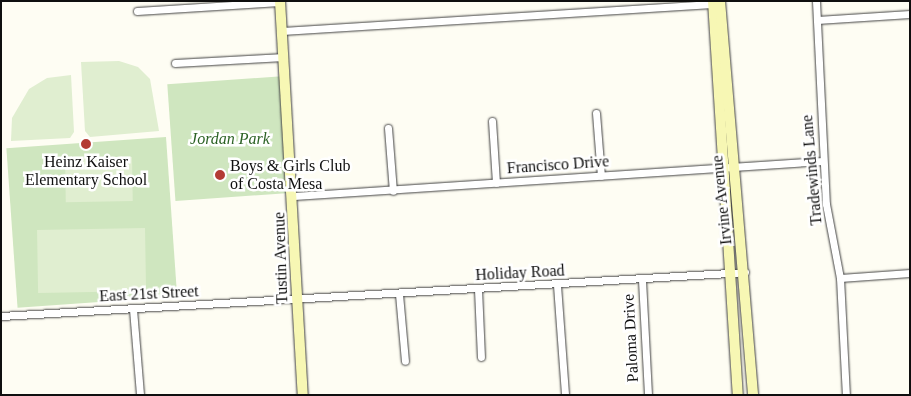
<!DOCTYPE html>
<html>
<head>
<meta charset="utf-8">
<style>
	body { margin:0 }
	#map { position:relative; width:911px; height:396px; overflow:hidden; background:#fefdf3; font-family:"Times New Roman",serif }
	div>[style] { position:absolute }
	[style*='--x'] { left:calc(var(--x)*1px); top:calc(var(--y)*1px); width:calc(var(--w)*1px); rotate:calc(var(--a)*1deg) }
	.green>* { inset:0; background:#cfe6bf; transform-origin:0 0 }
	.pitch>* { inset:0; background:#e0eed0; transform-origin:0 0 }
	.roads { filter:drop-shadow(0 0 1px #424242) drop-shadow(0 0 1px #424242) }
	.street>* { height:7px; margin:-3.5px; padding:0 3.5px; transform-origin:3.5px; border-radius:3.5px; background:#fff }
	.secondary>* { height:10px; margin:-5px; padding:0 5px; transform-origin:5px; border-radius:5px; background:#f7f7b4 }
	.dots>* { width:14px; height:14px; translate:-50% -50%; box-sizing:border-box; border:2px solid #fff; border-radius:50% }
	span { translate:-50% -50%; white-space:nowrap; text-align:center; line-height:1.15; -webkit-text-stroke:5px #fff; paint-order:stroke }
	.park-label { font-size:16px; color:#2c6225; font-style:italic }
	.poi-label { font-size:16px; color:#0f0f0f }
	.left { translate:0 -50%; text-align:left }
	.street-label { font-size:16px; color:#0f0f0f }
	.frame { position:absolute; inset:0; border:2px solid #0f0f0f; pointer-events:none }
</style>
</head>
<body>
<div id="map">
	<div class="green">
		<i style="left:285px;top:76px;width:117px;height:118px;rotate:86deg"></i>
		<i style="left:166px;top:137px;width:160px;height:160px;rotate:86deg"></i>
	</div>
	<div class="pitch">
		<i style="clip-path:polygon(119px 61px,138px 67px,150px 79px,159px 131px,90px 137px,85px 131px,81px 62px)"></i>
		<i style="clip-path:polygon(71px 75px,74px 132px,70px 138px,11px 141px,12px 118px,29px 89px,47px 78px)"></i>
		<i style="left:132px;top:157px;width:44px;height:67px;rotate:89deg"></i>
		<i style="left:145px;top:228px;width:63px;height:108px;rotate:89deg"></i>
	</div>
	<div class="roads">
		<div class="street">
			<i style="--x:816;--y:1;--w:203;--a:87.2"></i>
			<i style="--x:826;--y:204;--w:75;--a:79.3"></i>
			<i style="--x:840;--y:278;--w:117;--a:87.1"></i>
			<i style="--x:137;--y:11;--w:143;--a:-3.6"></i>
			<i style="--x:817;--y:20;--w:93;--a:-3.7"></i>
			<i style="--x:282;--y:31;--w:435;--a:-3.6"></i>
			<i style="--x:175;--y:63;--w:109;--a:-3.2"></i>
			<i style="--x:596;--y:113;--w:63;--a:85.5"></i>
			<i style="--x:492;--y:121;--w:62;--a:86.3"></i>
			<i style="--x:388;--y:128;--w:63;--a:85.5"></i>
			<i style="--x:294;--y:196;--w:530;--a:-3.79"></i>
			<i style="--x:840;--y:278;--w:70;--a:-4.1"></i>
			<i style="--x:642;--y:280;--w:115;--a:87"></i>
			<i style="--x:557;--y:285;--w:110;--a:85.8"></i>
			<i style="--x:478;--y:289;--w:68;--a:87.5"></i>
			<i style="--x:399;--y:294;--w:67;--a:84.9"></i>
			<i style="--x:133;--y:309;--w:86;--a:85.3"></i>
			<i style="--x:1;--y:316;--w:745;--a:-3.38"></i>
		</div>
		<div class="secondary">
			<i style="--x:280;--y:1;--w:395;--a:86.7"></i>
			<i style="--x:713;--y:1;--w:395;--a:86.4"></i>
			<i style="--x:720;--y:1;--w:395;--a:85.2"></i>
		</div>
	</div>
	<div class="dots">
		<i style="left:86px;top:144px;background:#b33b34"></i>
		<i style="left:220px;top:175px;background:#b33b34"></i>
	</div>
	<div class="park-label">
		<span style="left:230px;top:139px">Jordan Park</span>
	</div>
	<div class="poi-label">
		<span style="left:86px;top:171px">Heinz Kaiser<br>Elementary School</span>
		<span class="left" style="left:230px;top:175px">Boys &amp; Girls Club<br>of Costa Mesa</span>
	</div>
	<div class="street-label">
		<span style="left:558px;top:165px;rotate:-4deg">Francisco Drive</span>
		<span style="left:812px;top:170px;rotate:-95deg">Tradewinds Lane</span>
		<span style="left:722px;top:200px;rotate:-96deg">Irvine Avenue</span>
		<span style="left:281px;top:258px;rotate:-92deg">Tustin Avenue</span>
		<span style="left:520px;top:273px;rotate:-3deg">Holiday Road</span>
		<span style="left:149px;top:294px;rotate:-3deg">East 21st Street</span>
		<span style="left:631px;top:338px;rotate:-93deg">Paloma Drive</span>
	</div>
	<div class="frame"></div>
</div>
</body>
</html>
